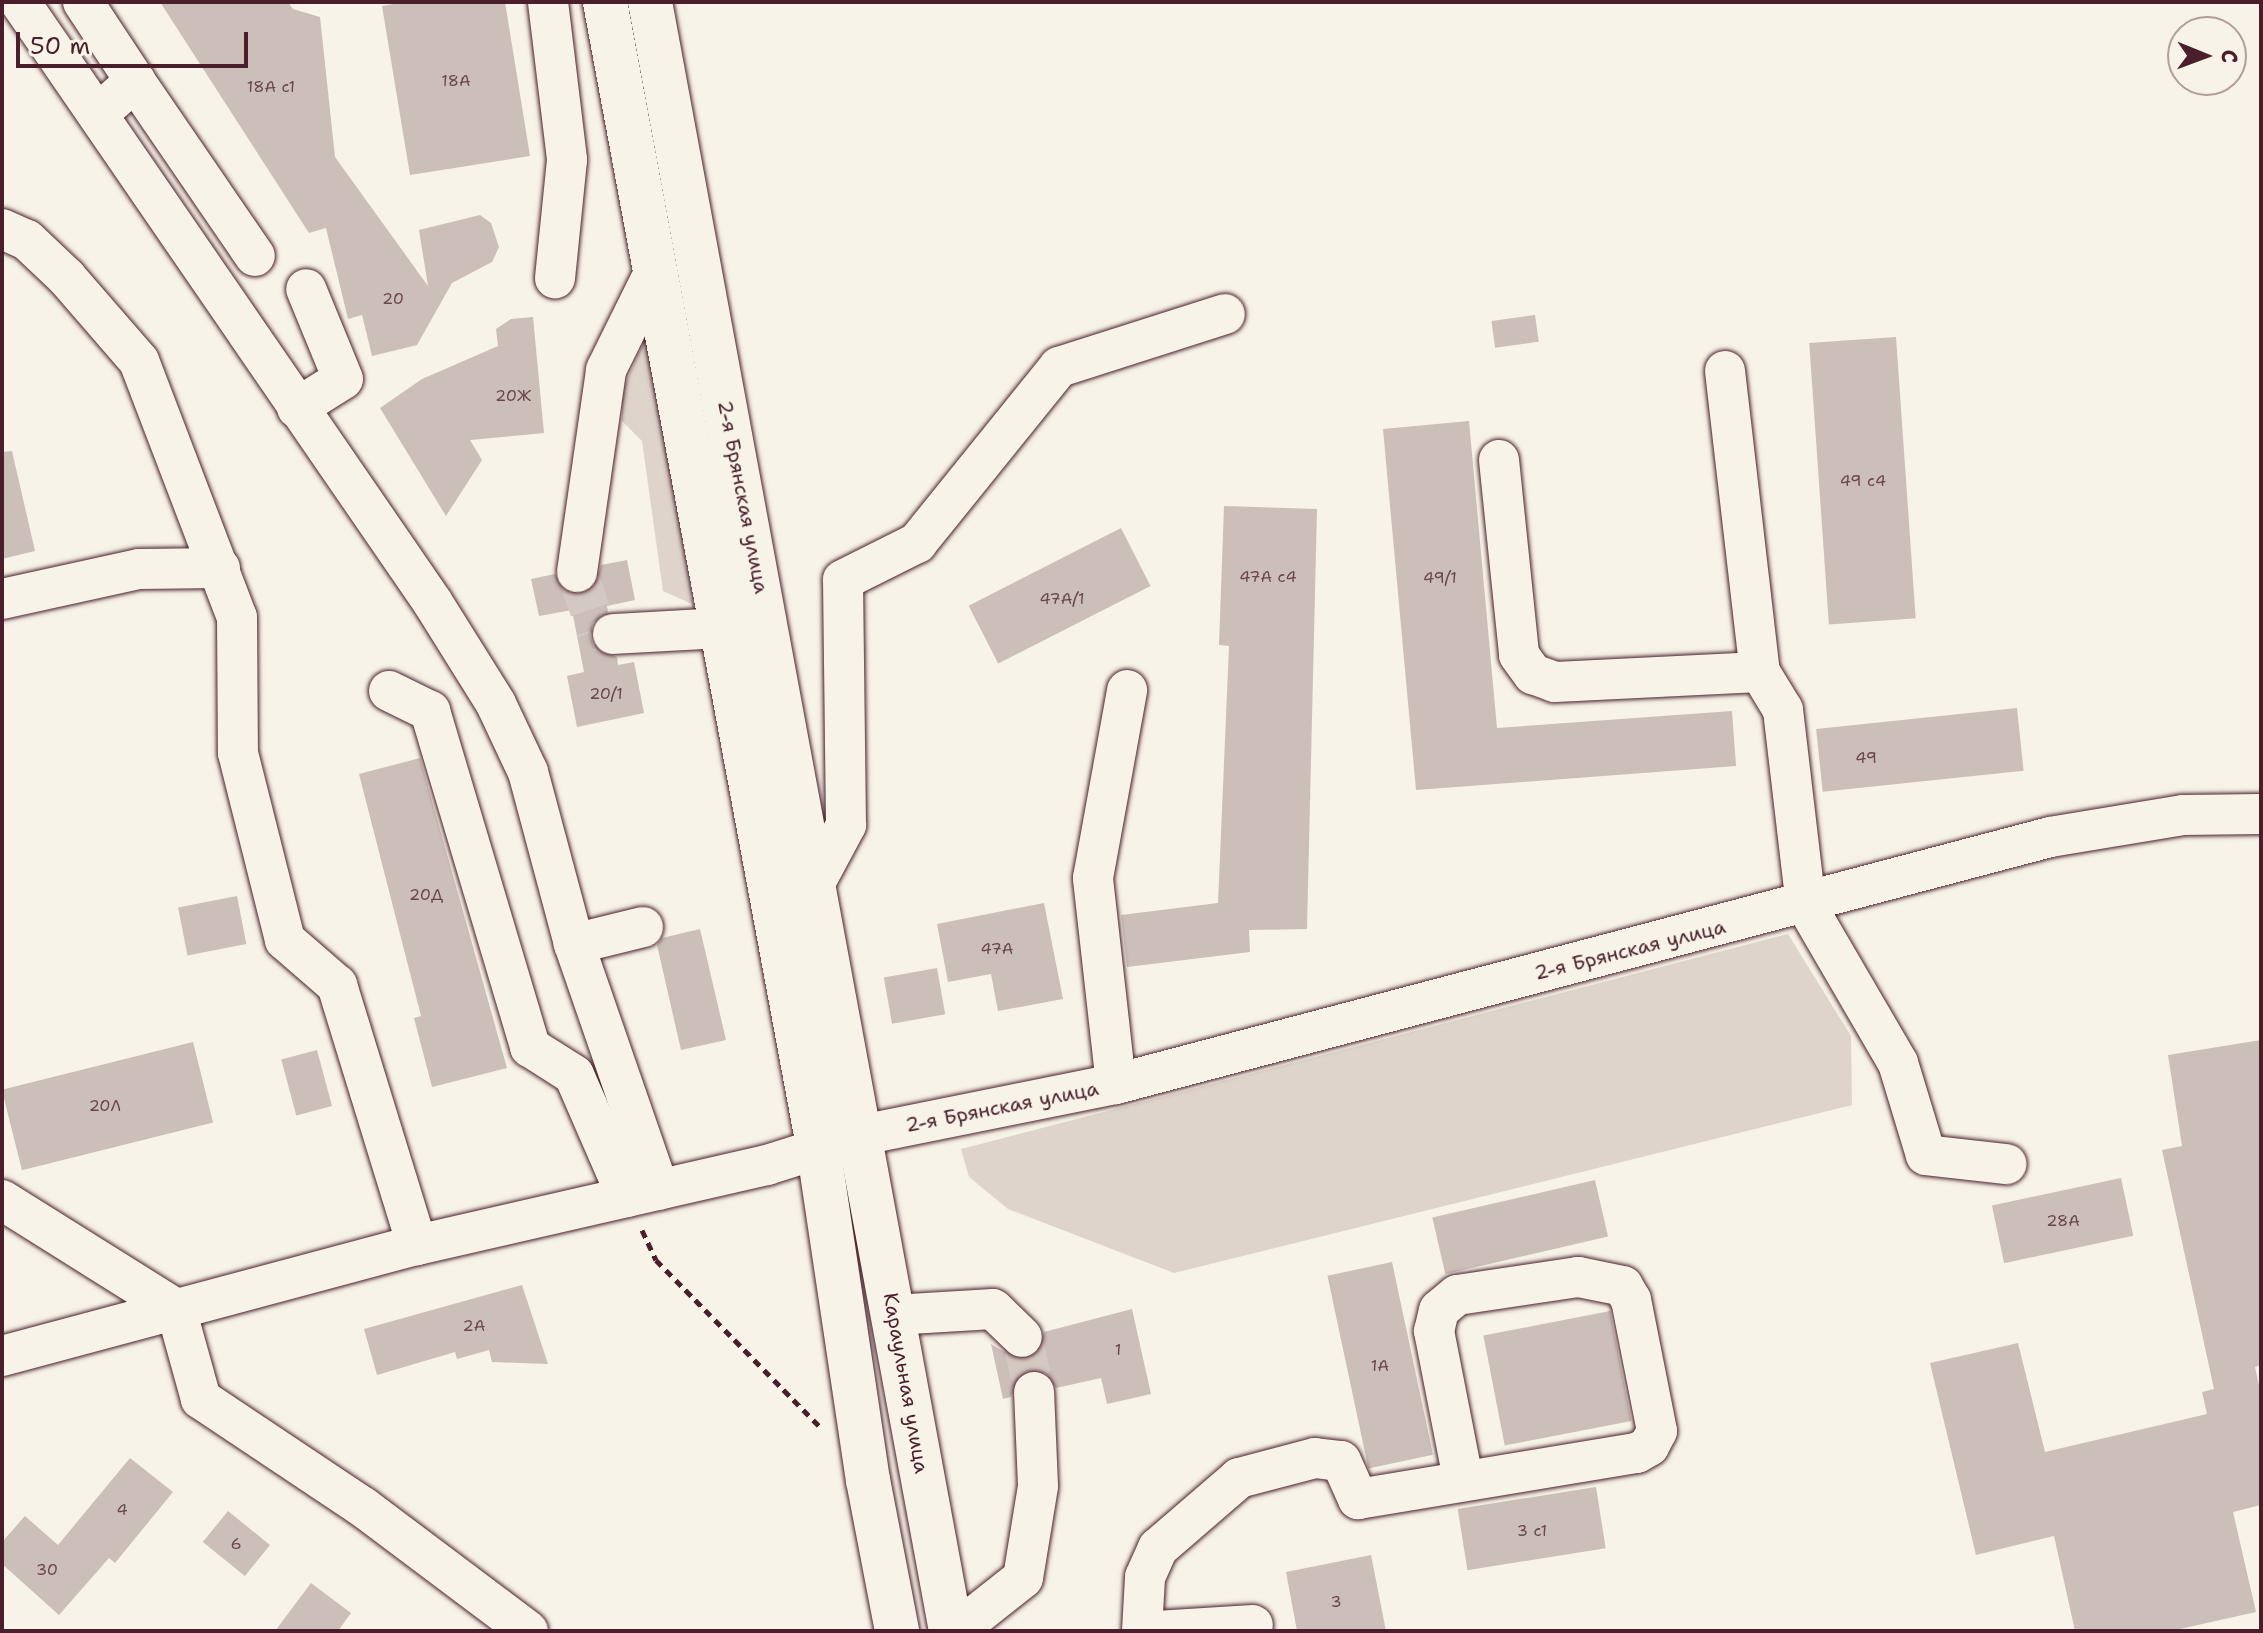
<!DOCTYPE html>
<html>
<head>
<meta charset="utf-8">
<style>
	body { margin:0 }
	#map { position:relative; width:2263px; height:1633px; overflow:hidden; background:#f7f3e8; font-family:"Shantell Sans",sans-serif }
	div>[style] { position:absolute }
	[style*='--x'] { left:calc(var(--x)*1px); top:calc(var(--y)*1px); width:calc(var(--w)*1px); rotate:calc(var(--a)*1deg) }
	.green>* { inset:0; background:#ded4cc }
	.building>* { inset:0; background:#ccbfb9; transform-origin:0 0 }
	.minor-tunnel>* { height:40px; margin-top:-20px; transform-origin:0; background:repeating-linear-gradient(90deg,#d4c9c2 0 40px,transparent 0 60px) }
	.path>* { height:5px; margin-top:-2.5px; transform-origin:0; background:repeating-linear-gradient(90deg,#4a1f2b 0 8px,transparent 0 14px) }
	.roads { filter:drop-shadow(0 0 2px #4a1f2b) drop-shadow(0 0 2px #4a1f2b) }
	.minor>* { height:40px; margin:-20px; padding:0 20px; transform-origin:20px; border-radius:20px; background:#f7f3e8 }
	.major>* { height:44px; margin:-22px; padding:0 22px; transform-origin:22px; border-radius:22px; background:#f7f3e8 }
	span { translate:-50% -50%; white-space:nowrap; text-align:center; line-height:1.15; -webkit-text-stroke:8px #f7f3e8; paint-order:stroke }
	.number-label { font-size:16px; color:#6a474e }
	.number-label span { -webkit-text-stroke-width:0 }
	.street-label { font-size:20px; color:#4a1f2b }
	.frame { position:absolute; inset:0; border:4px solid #4a1f2b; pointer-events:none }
	.north { position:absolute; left:2167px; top:16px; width:80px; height:80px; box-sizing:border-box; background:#f7f3e8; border:2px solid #b29e9c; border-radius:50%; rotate:91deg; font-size:22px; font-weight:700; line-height:32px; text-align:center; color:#4a1f2b }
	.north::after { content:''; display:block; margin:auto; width:28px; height:36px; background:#4a1f2b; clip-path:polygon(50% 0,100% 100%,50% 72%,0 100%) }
	.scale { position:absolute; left:16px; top:32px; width:232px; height:36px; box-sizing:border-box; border:4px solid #4a1f2b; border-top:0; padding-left:10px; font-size:24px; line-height:28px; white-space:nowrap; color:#4a1f2b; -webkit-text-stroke:6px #f7f3e8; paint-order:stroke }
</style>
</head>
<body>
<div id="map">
	<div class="green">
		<i style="clip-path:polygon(646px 336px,694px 605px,663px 591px,642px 441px,622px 421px,622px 392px)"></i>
		<i style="clip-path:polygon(1788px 934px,1851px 1036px,1852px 1105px,1174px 1273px,1008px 1209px,969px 1177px,961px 1149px)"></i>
	</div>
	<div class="building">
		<i style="clip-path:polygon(160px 2px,288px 2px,293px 9px,320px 17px,335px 157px,428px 286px,419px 230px,480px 215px,491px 223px,499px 247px,492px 262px,452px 283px,417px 345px,372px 356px,362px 315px,348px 319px,326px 228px,309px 233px)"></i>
		<i style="clip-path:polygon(404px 2px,505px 2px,530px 156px,410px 175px,382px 6px)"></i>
		<i style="left:1535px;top:315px;width:27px;height:44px;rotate:82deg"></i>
		<i style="clip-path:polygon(533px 317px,544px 433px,470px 440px,482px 460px,446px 516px,380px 408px,422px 379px,498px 346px,496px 329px,511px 319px)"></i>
		<i style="left:1896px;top:337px;width:282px;height:87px;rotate:86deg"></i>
		<i style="clip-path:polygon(1469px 421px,1497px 728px,1732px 711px,1736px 766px,1416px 790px,1383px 429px)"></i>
		<i style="clip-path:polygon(12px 451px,35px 551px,2px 559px,2px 452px)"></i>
		<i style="clip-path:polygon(1224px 506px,1317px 509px,1307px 929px,1249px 930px,1250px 952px,1127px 967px,1121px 915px,1218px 903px,1229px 646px,1219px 645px)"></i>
		<i style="left:1121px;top:528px;width:65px;height:171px;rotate:63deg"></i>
		<i style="clip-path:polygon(627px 560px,635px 600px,607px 606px,608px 612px,593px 623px,590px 636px,594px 647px,617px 657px,618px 665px,634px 662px,644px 713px,577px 727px,567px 676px,584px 672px,572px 610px,539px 616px,531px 579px,555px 574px,563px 590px,585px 594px,595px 586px,601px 565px)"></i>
		<i style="left:2017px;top:708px;width:63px;height:202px;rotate:84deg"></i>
		<i style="clip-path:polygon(420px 758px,507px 1068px,432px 1087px,414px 1018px,421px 1016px,359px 774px)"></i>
		<i style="left:237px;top:896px;width:49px;height:60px;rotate:79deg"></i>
		<i style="clip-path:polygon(1044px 903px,1063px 999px,998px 1011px,991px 974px,948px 982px,937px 924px)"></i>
		<i style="clip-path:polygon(700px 929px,726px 1040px,681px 1050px,657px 945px,662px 938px)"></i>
		<i style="left:937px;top:968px;width:47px;height:54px;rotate:80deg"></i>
		<i style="clip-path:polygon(2261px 1040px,2261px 1365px,2255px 1367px,2261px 1394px,2261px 1505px,2233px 1512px,2256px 1612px,2171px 1631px,2075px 1631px,2054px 1536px,1976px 1555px,1930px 1363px,2018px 1343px,2045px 1452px,2207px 1414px,2202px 1392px,2214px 1389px,2162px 1150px,2182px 1146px,2168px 1055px)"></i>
		<i style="left:193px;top:1042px;width:83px;height:197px;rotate:76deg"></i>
		<i style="left:317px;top:1050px;width:58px;height:37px;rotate:75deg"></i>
		<i style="left:2121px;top:1178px;width:59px;height:132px;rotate:78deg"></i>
		<i style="left:1595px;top:1180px;width:58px;height:167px;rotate:77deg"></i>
		<i style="left:1392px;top:1262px;width:197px;height:66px;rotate:78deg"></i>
		<i style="clip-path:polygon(522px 1285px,548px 1364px,492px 1362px,489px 1350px,457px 1359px,455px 1352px,377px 1375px,364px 1329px)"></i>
		<i style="clip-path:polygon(1132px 1309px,1151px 1394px,1107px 1404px,1101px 1378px,1056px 1388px,1045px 1372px,1034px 1369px,1021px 1373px,1011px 1397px,1003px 1399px,991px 1344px,1016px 1359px,1028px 1359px,1039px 1352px,1044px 1332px)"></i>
		<i style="left:1610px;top:1311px;width:112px;height:129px;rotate:79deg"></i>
		<i style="clip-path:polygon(130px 1458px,173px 1492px,115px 1563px,109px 1558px,59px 1615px,2px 1564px,2px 1542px,25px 1516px,58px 1545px)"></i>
		<i style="left:1596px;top:1487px;width:62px;height:140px;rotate:81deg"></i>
		<i style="left:228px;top:1511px;width:54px;height:40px;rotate:39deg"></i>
		<i style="clip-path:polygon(1371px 1555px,1386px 1631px,1297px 1631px,1286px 1572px)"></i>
		<i style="clip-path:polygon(311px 1583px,351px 1613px,338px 1631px,275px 1631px)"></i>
	</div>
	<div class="minor-tunnel">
		<i style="--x:577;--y:572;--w:62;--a:71.3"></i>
		<i style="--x:597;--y:631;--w:16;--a:11"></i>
		<i style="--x:1022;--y:1337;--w:56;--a:77.7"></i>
	</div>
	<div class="path">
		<i style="--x:642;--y:1230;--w:33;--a:65"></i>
		<i style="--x:656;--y:1260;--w:237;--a:45.5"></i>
	</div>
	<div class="roads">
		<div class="minor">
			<i style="--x:20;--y:2;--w:729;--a:55.5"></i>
			<i style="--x:433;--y:603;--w:119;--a:58"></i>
			<i style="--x:496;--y:704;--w:75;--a:64.8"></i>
			<i style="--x:528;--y:772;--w:178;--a:75"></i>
			<i style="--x:574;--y:944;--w:260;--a:70.9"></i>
			<i style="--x:83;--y:2;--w:95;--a:56.6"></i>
			<i style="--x:548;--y:2;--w:159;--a:83.1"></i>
			<i style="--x:567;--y:160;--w:119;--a:95.8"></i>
			<i style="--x:98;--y:114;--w:50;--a:-41.7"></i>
			<i style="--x:135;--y:81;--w:212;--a:55.6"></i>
			<i style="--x:2;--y:229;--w:27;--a:24"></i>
			<i style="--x:27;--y:240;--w:55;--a:43.5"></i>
			<i style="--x:67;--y:278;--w:110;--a:49.1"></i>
			<i style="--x:139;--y:361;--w:274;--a:69.1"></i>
			<i style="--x:237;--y:617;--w:136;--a:89.6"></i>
			<i style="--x:238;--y:753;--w:193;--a:75.9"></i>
			<i style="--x:285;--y:940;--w:69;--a:40.9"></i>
			<i style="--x:337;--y:985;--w:272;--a:72.9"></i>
			<i style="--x:1725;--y:371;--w:303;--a:83.4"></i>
			<i style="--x:1760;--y:672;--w:44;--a:58.8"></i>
			<i style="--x:1783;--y:710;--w:196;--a:83.3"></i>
			<i style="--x:1806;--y:905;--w:183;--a:59.8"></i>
			<i style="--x:1898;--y:1063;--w:96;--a:73.1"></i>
			<i style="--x:1926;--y:1155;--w:81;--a:6.4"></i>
			<i style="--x:297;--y:408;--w:54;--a:-32.2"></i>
			<i style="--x:343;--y:379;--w:97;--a:-112.3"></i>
			<i style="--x:1499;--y:460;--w:196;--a:84.1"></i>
			<i style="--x:1519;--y:655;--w:24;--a:54"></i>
			<i style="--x:1533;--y:674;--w:23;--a:20"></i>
			<i style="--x:1555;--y:682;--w:205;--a:-2.8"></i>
			<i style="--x:577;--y:572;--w:204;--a:-81.8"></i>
			<i style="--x:606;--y:370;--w:110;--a:-63.7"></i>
			<i style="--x:2;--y:599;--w:140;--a:-12.4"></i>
			<i style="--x:139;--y:569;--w:81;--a:-0.7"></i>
			<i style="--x:613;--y:634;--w:107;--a:-3.2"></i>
			<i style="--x:389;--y:691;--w:46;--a:26"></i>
			<i style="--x:430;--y:711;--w:351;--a:73.4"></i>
			<i style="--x:530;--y:1047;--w:52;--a:32.5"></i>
			<i style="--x:574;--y:1075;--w:133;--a:66.5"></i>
			<i style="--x:816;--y:881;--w:64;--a:-61.8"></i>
			<i style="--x:846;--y:825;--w:245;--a:-90.7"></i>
			<i style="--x:843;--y:580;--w:83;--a:-26.6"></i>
			<i style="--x:917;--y:543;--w:226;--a:-51.1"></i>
			<i style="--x:1059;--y:367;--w:174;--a:-17.7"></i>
			<i style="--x:574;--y:944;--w:71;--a:-13.8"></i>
			<i style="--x:1116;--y:1084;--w:207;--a:-96.4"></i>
			<i style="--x:1093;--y:878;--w:191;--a:-79.7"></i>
			<i style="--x:2;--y:1200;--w:205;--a:32.1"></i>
			<i style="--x:176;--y:1309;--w:93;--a:74.5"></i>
			<i style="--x:201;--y:1399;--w:195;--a:33.7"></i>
			<i style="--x:363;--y:1507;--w:206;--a:36.9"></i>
			<i style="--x:893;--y:1315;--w:100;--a:-3.4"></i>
			<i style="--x:993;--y:1309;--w:40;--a:44"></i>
			<i style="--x:2;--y:1356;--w:430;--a:-15"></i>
			<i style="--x:417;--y:1245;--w:359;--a:-12.9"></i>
			<i style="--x:767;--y:1165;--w:100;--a:-17.5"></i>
			<i style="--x:862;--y:1135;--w:259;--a:-11.4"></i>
			<i style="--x:1116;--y:1084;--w:966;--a:-14.81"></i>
			<i style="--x:2050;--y:837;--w:135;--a:-9.4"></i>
			<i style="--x:2183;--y:815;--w:78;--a:-0.7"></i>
			<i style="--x:956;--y:1631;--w:85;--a:-38.3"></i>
			<i style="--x:1023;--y:1578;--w:93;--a:-80.7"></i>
			<i style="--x:1038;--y:1486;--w:94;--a:-92.4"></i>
			<i style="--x:1142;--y:1631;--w:54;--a:-86.8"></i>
			<i style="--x:1145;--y:1577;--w:32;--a:-66"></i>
			<i style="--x:1158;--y:1548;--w:107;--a:-40.8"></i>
			<i style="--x:1239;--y:1478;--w:79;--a:-14.7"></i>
			<i style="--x:1315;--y:1458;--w:26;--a:7"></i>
			<i style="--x:1341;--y:1461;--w:42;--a:65.9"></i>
			<i style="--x:1358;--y:1499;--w:283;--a:-9.4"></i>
			<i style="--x:1637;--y:1453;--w:14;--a:-30"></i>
			<i style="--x:1649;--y:1446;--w:17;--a:-62"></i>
			<i style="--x:1657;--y:1431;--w:134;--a:-101.2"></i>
			<i style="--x:1631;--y:1300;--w:16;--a:-120"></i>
			<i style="--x:1623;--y:1286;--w:46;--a:-168.7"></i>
			<i style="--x:1578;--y:1277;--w:122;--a:171.5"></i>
			<i style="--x:1457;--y:1295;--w:23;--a:140"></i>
			<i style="--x:1439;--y:1310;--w:22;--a:103"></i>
			<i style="--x:1434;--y:1331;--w:151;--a:78.9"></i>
			<i style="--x:1156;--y:1631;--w:97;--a:-3.5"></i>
		</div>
		<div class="major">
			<i style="--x:605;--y:2;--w:1164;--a:79.45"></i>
			<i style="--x:818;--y:1146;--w:338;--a:81.5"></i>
			<i style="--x:868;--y:1480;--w:154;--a:79.1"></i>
			<i style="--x:650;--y:2;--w:1657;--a:79.53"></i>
		</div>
	</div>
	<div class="number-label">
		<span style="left:456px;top:81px">18А</span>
		<span style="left:271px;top:87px">18А с1</span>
		<span style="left:393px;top:299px">20</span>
		<span style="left:513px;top:396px">20Ж</span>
		<span style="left:1863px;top:481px">49 с4</span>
		<span style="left:1268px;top:577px">47А с4</span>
		<span style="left:1440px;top:578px">49/1</span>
		<span style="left:1062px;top:599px">47А/1</span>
		<span style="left:606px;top:694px">20/1</span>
		<span style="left:1866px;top:758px">49</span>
		<span style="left:426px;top:895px">20Д</span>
		<span style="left:997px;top:949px">47А</span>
		<span style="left:105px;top:1106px">20Л</span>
		<span style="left:2063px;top:1221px">28А</span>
		<span style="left:474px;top:1326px">2А</span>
		<span style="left:1118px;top:1350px">1</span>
		<span style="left:1380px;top:1366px">1А</span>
		<span style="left:122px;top:1510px">4</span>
		<span style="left:1532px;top:1531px">3 с1</span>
		<span style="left:236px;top:1544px">6</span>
		<span style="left:47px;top:1570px">30</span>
		<span style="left:1336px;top:1602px">3</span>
	</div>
	<div class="street-label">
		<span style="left:743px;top:497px;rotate:79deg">2-я Брянская улица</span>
		<span style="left:1630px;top:950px;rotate:-14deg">2-я Брянская улица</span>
		<span style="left:1002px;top:1107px;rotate:-11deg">2-я Брянская улица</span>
		<span style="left:906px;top:1383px;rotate:80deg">Караульная улица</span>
	</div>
	<div class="frame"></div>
	<div class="north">С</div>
	<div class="scale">50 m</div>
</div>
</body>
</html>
